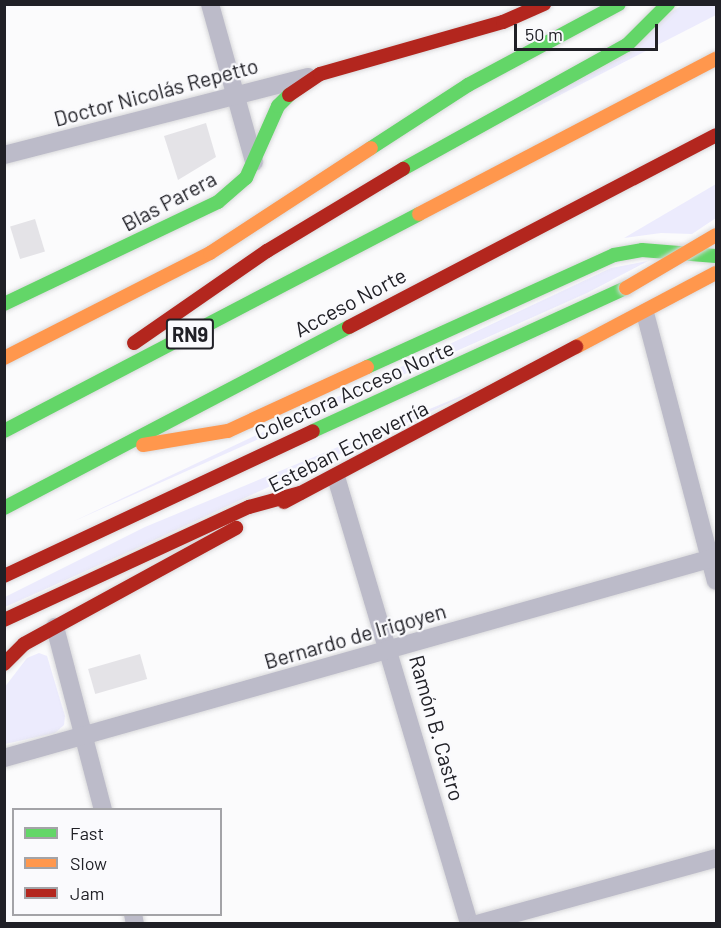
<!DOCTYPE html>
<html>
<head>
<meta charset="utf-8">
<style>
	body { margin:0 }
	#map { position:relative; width:721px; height:928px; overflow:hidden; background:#fbfbfc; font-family:Barlow,sans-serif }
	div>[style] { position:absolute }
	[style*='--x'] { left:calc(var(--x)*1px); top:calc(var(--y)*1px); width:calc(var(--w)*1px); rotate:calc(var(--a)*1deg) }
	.green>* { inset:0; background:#ecebfd }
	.building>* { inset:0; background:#e4e3e7; transform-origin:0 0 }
	.roads { filter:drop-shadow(0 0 2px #d8d8da) drop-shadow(0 0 2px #d8d8da) }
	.street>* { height:18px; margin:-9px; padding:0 9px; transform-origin:9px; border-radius:9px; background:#bcbbc9 }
	.fast>* { height:14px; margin:-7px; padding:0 7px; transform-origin:7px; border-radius:7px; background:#63d668 }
	.slow>* { height:14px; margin:-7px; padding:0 7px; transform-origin:7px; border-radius:7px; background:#ff974d }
	.jam>* { height:14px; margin:-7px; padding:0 7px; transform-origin:7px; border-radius:7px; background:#b3261e }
	.bridges { filter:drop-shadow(0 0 2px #d8d8da) drop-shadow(0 0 2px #d8d8da) }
	.slow-bridge>* { height:14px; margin:-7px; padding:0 7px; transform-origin:7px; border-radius:7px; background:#ff974d }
	span { translate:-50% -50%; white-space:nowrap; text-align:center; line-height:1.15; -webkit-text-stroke:4.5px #fafafd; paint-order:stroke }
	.shield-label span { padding:2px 4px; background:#fafafd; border:2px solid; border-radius:4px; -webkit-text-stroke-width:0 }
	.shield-label { font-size:20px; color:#202026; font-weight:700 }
	.street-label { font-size:21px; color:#202026 }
	.frame { position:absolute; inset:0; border:6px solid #202026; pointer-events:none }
	.legend { position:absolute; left:12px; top:808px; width:210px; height:108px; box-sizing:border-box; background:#fafafd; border:2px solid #a3a3a7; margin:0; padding:8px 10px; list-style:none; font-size:18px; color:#202026 }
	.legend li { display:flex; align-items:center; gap:12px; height:30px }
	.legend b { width:30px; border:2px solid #a3a3a7 }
	.scale { position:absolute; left:514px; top:24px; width:144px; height:27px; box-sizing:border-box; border:3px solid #202026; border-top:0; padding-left:8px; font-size:18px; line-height:21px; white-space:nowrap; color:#202026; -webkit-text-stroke:4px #fafafd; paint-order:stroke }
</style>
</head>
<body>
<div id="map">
	<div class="green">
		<i style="clip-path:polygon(682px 5px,716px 5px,716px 15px,521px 115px)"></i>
		<i style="clip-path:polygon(716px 184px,716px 218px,692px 234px,661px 233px,624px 238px)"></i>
		<i style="clip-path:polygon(648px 261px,587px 293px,72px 522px,611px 268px)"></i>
		<i style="clip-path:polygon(490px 384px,133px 550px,5px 607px,5px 597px,145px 527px)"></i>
		<i style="clip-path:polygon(39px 653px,47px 656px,65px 716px,64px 725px,55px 733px,5px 744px,4px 688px,27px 658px)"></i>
	</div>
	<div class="building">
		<i style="clip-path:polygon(206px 123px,216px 157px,178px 180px,164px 136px)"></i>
		<i style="left:35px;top:219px;width:34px;height:26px;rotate:73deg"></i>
		<i style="left:140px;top:654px;width:26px;height:54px;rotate:74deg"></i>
	</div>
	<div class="roads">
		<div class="street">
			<i style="--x:210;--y:4;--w:164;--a:74.4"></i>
			<i style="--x:4;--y:155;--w:314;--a:-14.4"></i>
			<i style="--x:645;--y:313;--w:277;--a:75.2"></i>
			<i style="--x:336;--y:477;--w:466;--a:73.4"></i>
			<i style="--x:55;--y:627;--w:189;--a:75.3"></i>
			<i style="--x:4;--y:758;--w:740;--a:-15.76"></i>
			<i style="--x:133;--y:914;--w:10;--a:79"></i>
			<i style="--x:477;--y:924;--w:248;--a:-15.4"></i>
		</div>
		<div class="fast">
			<i style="--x:371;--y:148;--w:116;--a:-33"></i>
			<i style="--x:468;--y:85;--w:171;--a:-28.2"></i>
			<i style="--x:403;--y:169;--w:256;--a:-29"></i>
			<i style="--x:627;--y:45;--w:58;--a:-45"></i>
			<i style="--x:4;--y:304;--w:237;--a:-25.5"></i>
			<i style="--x:218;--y:202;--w:37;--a:-41"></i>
			<i style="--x:246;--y:178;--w:79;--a:-66"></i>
			<i style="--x:278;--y:106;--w:16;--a:-45"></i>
			<i style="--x:367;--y:367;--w:271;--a:-24.4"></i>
			<i style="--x:614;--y:255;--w:28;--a:-10"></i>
			<i style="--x:642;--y:250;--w:74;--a:4.6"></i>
			<i style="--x:4;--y:431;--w:468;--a:-27.6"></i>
			<i style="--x:313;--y:431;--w:344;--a:-24.6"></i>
			<i style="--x:4;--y:508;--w:390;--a:-27.7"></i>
		</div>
		<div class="slow">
			<i style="--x:419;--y:214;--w:335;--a:-27.6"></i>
			<i style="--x:576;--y:347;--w:158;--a:-27.9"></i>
			<i style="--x:4;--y:358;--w:231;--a:-27"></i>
			<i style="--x:210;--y:253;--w:192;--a:-33.1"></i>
			<i style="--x:143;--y:445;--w:86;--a:-9.4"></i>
			<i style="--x:228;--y:431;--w:153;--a:-24.7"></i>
		</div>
		<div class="jam">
			<i style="--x:289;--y:95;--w:37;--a:-34"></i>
			<i style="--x:320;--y:74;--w:190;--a:-15.9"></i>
			<i style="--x:503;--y:22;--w:45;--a:-23.7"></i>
			<i style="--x:349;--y:327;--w:414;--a:-27.6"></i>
			<i style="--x:134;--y:343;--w:162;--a:-34.7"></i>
			<i style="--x:267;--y:251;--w:159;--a:-31.1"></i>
			<i style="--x:284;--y:502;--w:331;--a:-28"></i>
			<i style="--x:4;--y:576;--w:341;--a:-25.1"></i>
			<i style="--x:4;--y:620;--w:270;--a:-24.8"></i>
			<i style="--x:249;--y:507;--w:53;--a:-15.4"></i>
			<i style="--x:4;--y:664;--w:28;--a:-45"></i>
			<i style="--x:24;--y:644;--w:242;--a:-28.7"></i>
		</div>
	</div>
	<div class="bridges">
		<div class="slow-bridge">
			<i style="--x:626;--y:288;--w:104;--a:-30.5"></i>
		</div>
	</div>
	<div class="shield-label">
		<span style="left:190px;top:334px">RN9</span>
	</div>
	<div class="street-label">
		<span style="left:156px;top:92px;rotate:-15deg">Doctor Nicolás Repetto</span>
		<span style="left:169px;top:201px;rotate:-28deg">Blas Parera</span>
		<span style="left:350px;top:302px;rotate:-28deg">Acceso Norte</span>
		<span style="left:354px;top:390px;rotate:-24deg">Colectora Acceso Norte</span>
		<span style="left:348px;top:446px;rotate:-27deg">Esteban Echeverría</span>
		<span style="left:355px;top:636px;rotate:-16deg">Bernardo de Irigoyen</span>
		<span style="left:437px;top:728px;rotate:74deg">Ramón B. Castro</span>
	</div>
	<div class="frame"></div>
	<ul class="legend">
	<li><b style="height:8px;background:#63d668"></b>Fast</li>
	<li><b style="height:8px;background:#ff974d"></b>Slow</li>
	<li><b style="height:8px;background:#b3261e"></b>Jam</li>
	</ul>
	<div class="scale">50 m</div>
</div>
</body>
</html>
